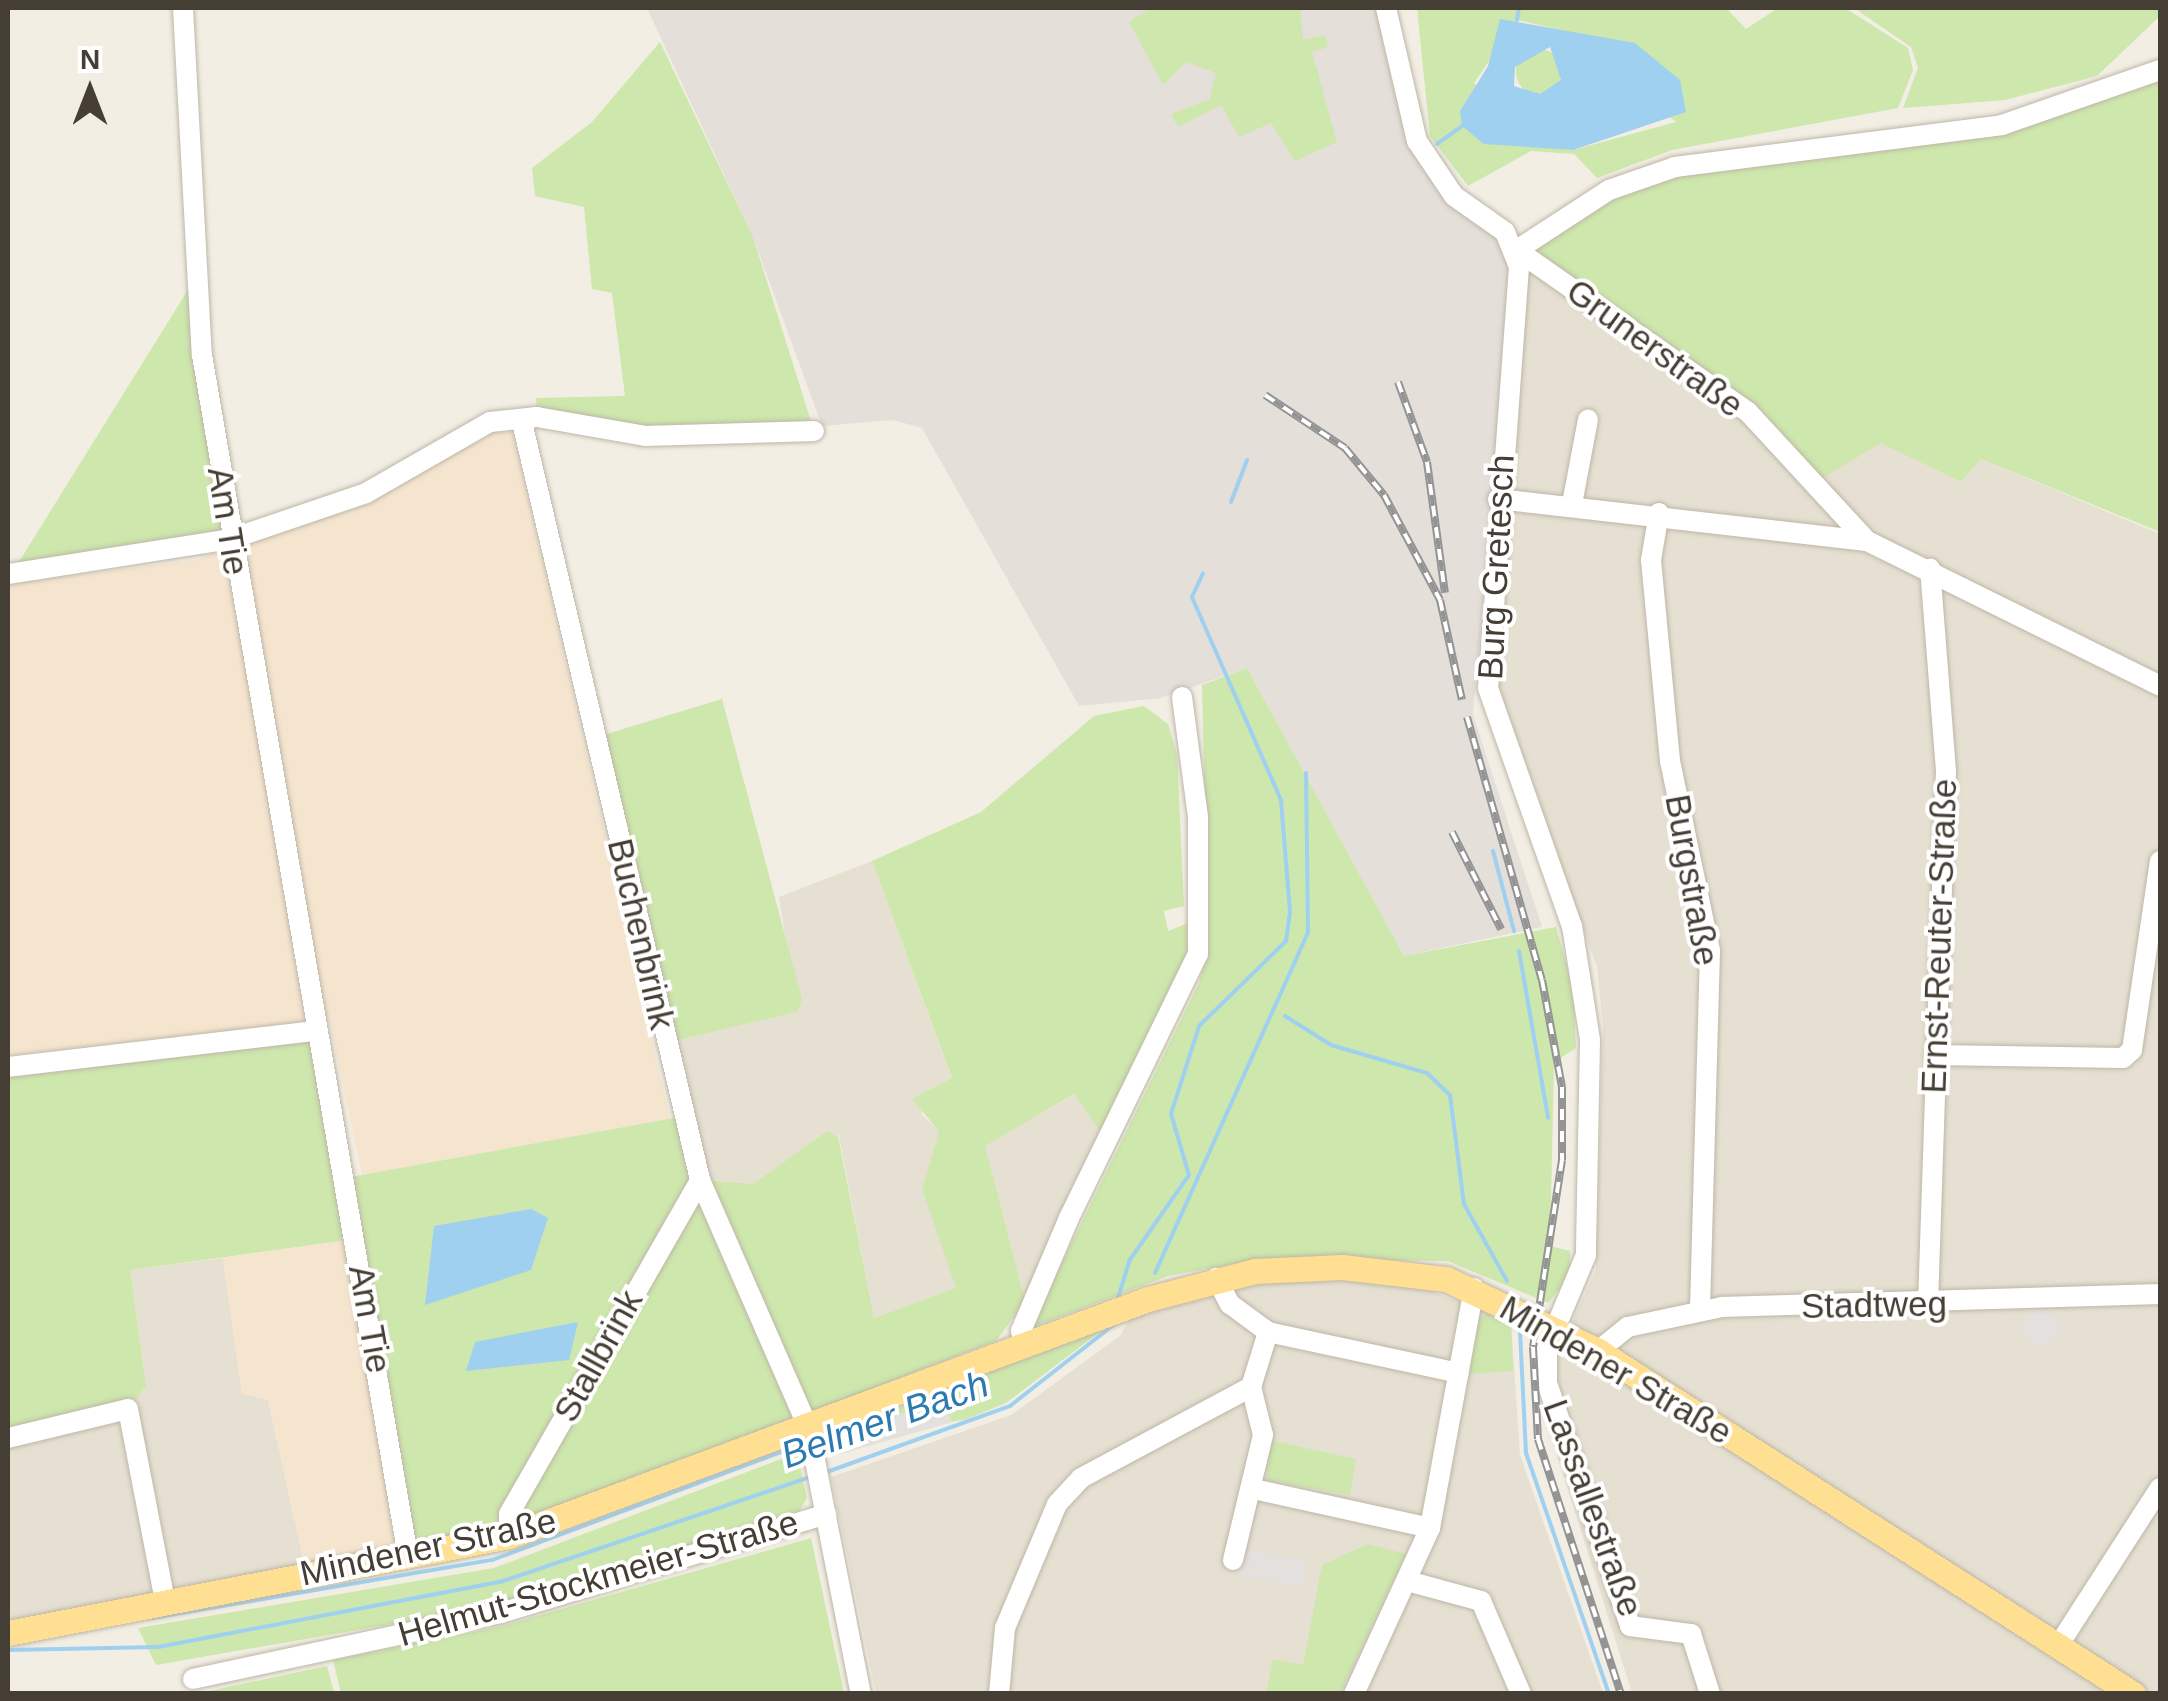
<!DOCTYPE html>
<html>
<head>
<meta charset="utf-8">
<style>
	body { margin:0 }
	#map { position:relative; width:2168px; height:1701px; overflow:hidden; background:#f2eee4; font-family:Arial,sans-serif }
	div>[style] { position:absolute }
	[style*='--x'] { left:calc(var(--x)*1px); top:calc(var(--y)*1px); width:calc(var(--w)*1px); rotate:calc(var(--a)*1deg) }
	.residential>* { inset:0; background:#e6e0d2 }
	.commercial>* { inset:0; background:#f5e5cf }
	.industrial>* { inset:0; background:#e4dfd9 }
	.green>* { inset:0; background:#cde7ac }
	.round { border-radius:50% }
	.parking>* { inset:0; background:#e3e0dd; transform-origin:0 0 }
	.water>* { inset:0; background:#9fd0f0 }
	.stream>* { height:4px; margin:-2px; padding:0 2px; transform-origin:2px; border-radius:2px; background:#9fd0f0 }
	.roads { filter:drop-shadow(0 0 2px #beb6a7) drop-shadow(0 0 2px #beb6a7) }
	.minor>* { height:20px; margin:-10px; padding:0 10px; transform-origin:10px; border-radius:10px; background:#fff }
	.major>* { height:25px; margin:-12.5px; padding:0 12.5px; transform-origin:12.5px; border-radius:12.5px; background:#ffdf91 }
	.rail>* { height:8px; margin-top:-4px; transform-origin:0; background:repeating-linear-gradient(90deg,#fff 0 11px,#949494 0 22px); box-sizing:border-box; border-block:2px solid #949494 }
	span { translate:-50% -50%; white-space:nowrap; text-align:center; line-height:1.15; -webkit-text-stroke:8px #fff; paint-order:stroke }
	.street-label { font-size:35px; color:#453e34 }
	.water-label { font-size:38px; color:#2d7ab1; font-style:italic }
	.frame { position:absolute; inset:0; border:10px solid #453e34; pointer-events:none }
	.north { position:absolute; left:40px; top:40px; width:100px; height:100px; -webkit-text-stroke:8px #fff; paint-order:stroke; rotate:0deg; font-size:28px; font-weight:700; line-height:40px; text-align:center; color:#453e34 }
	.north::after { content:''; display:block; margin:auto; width:35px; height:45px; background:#453e34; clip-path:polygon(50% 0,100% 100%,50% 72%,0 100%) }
</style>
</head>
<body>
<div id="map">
	<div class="residential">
		<i style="clip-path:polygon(1517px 250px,1961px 482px,1981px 459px,2160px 534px,2160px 1693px,1632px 1693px,1541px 1404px,1543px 1335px,1561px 1345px,1596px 1270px,1603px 1027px,1597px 967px,1495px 686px)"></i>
		<i style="clip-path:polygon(872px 861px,952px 1079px,921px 1114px,940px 1131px,922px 1189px,957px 1288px,874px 1318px,839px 1136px,827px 1131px,753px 1184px,705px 1180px,670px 1042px,797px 1012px,779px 897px)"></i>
		<i style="clip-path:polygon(1075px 1094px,1103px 1135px,1025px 1301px,984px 1146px)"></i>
		<i style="clip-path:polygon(223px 1258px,242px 1393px,268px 1400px,306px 1572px,8px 1633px,8px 1438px,146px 1386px,130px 1270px)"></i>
		<i style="clip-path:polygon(1325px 1279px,1414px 1285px,1511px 1321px,1520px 1455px,1603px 1693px,876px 1693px,831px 1477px,1011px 1415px,1120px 1336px,1129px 1318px,1241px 1283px)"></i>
	</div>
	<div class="commercial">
		<i style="clip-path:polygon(493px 432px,513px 433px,670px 1119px,362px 1175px,329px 1019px,8px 1055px,8px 584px,195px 560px,369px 503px)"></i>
		<i style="clip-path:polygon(356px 1239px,407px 1550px,306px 1572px,268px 1400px,242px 1394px,223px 1258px)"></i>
	</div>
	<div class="industrial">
		<i style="clip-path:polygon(647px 8px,1381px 8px,1418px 163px,1508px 248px,1512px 269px,1473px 715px,1542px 927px,1404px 956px,1247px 668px,1161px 698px,1079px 706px,922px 428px,893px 420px,822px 426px,753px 237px)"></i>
	</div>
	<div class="green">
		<i style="clip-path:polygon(1151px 8px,1300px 8px,1303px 40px,1325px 35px,1328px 47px,1312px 52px,1337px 142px,1295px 161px,1271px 123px,1239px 137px,1221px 105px,1178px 127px,1171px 114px,1210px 99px,1216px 73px,1186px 62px,1163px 85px,1129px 22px)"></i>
		<i style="clip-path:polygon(evenodd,1417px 8px,1726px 8px,1746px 29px,1778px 8px,1845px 8px,1908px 48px,1913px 70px,1898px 108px,1672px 150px,1597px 178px,1574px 154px,1531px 151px,1468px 186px,1430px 136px,1417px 8px,1517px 20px,1565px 31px,1676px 122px,1573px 150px,1532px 146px,1474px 83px,1517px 20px)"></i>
		<i style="clip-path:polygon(1854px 8px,2160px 8px,2160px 16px,2097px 76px,2005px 100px,1903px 108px,1918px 68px,1911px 47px)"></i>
		<i style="clip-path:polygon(660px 42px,753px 237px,814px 431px,646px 436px,537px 417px,536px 398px,625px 396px,612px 293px,592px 289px,584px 207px,535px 196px,532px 168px,592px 122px)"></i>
		<i class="round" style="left:1516px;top:49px;width:46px;height:46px"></i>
		<i style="clip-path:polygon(2160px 70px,2160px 532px,1981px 459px,1961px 482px,1881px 443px,1809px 486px,1748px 412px,1517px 250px,1553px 221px,1675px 167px,2002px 125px)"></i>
		<i style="clip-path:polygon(196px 277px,231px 539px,12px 573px)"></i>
		<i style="clip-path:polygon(1247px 668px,1404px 956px,1556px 927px,1573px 988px,1576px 1048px,1554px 1062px,1550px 1246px,1570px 1251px,1570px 1276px,1548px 1303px,1448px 1261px,1260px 1259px,1168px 1276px,1030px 1328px,1199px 983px,1208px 946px,1202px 685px)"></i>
		<i style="clip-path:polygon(722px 699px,802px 999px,797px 1012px,670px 1042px,600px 736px)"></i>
		<i style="clip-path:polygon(1144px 706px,1168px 724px,1177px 754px,1184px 906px,1164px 911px,1168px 931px,1194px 921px,1186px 971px,1103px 1135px,1074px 1094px,985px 1146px,1025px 1301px,996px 1341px,811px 1412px,705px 1180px,753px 1184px,827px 1131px,838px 1136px,874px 1318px,956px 1288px,922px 1189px,939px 1131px,912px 1099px,952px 1078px,872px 861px,981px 812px,1094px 716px)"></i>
		<i style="clip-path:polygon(314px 1031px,345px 1178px,685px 1116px,796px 1420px,624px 1498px,407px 1550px,355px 1239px,130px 1270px,146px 1386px,128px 1409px,8px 1438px,8px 1066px)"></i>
		<i style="clip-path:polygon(1488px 1313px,1511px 1321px,1513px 1371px,1469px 1374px,1479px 1318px)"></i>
		<i style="clip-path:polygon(1105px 1328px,1006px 1403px,967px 1419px,951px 1422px,945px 1402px,825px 1446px,930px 1392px)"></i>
		<i style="clip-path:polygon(1269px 1440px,1356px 1459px,1350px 1495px,1267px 1480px)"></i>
		<i style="clip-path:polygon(797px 1453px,807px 1498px,800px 1510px,494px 1606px,156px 1665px,138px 1628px,494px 1568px)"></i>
		<i style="clip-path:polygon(811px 1538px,844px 1693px,341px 1693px,333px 1660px,502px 1626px)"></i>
		<i style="clip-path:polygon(1368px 1544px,1406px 1554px,1340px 1693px,1266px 1694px,1273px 1659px,1303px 1665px,1322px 1565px)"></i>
		<i style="clip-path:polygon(327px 1666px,334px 1693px,200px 1693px)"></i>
	</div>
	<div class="parking">
		<i class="round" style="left:2023px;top:1310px;width:36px;height:36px"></i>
		<i style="left:945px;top:1401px;width:22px;height:128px;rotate:74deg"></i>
		<i style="left:1242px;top:1548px;width:67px;height:28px;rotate:11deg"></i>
	</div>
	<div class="water">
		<i style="clip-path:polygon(evenodd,1500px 19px,1635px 43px,1680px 80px,1686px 112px,1573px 150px,1484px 144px,1462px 126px,1460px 111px,1488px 66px,1500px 19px,1550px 47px,1561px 80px,1540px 94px,1514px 86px,1515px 67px,1550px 47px)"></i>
		<i style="clip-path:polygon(531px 1209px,548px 1218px,531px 1270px,425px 1305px,434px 1226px)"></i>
		<i style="clip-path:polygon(578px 1322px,569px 1360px,466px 1371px,475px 1342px)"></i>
	</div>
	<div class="stream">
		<i style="--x:1517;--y:20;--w:12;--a:-81"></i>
		<i style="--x:1437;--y:144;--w:31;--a:-36"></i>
		<i style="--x:1231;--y:502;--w:45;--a:-69.1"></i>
		<i style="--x:1493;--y:851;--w:83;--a:75.3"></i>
		<i style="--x:1519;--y:951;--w:169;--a:80.1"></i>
		<i style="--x:1285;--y:1016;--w:54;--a:32.2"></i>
		<i style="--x:1331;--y:1045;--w:100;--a:16.3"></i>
		<i style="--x:1427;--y:1073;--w:32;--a:44"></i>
		<i style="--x:1450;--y:1095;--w:110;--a:82.7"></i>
		<i style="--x:1464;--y:1204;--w:88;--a:60.8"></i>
		<i style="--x:1155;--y:1273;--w:373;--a:-65.8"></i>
		<i style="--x:1308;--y:933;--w:160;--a:-90.7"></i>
		<i style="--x:1118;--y:1298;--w:39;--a:-73"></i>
		<i style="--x:1129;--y:1261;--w:105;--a:-55.1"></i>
		<i style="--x:1189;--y:1175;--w:64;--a:-106.4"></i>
		<i style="--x:1171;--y:1114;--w:92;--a:-72.3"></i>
		<i style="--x:1199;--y:1026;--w:122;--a:-44.3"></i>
		<i style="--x:1286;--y:941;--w:29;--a:-82"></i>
		<i style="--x:1290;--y:912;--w:112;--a:-94.6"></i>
		<i style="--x:1281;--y:800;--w:222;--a:-113.7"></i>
		<i style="--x:1192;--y:597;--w:26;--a:-65"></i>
		<i style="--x:1520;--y:1331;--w:122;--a:87.2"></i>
		<i style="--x:1526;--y:1453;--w:255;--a:71"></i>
		<i style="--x:824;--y:1473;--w:198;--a:-19.8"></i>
		<i style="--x:1010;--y:1406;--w:135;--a:-38.1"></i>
		<i style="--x:152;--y:1618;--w:345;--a:-9.7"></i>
		<i style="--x:492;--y:1560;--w:326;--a:-20.5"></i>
		<i style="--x:8;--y:1650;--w:150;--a:-1.1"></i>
		<i style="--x:158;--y:1647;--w:351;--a:-10.8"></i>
		<i style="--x:503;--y:1581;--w:324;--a:-18.7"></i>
	</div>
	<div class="roads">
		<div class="minor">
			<i style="--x:183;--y:8;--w:348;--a:86.9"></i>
			<i style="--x:202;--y:355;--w:1212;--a:80.27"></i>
			<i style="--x:1386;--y:8;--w:137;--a:76.9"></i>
			<i style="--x:1417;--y:141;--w:66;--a:56.1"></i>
			<i style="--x:1454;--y:196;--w:62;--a:35.2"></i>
			<i style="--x:1505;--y:232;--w:38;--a:68"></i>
			<i style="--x:1519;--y:267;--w:422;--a:94.2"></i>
			<i style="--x:1488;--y:688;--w:252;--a:70.6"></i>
			<i style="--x:1572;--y:926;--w:115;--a:81"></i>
			<i style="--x:1590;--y:1040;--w:215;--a:91.1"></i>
			<i style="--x:1586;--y:1255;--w:101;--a:112.8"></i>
			<i style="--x:1547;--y:1348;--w:35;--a:90"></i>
			<i style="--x:1547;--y:1383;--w:257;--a:71.1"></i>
			<i style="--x:1630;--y:1626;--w:62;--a:7.5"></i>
			<i style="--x:1691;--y:1634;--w:63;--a:72.4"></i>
			<i style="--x:522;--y:422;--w:779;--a:76.78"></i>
			<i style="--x:700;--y:1180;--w:273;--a:66.4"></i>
			<i style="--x:809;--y:1430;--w:269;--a:78.9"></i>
			<i style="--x:1498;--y:499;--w:371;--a:6.5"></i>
			<i style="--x:1867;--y:541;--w:327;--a:26.3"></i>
			<i style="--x:1572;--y:504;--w:86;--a:-79.3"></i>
			<i style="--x:1659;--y:513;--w:48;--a:99.7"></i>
			<i style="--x:1651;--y:560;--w:202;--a:84.6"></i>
			<i style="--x:1670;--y:761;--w:194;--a:78.1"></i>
			<i style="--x:1710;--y:951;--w:358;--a:91.6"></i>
			<i style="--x:1867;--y:541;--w:176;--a:-132.7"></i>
			<i style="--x:1748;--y:412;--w:282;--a:-145"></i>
			<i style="--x:1517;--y:250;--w:110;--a:-33.1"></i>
			<i style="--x:1609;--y:190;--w:70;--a:-19.2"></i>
			<i style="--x:1675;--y:167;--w:330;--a:-7.3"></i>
			<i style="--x:2002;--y:125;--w:167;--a:-19.2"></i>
			<i style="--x:8;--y:574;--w:226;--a:-8.9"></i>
			<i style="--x:231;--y:539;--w:143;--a:-18.8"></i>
			<i style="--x:366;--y:493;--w:143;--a:-29.8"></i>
			<i style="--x:490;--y:422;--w:47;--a:-6.1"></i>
			<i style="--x:537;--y:417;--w:111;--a:9.9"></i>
			<i style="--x:646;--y:436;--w:168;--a:-1.7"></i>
			<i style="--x:1935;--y:1055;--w:188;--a:0.9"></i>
			<i style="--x:2123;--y:1058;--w:12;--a:-42"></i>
			<i style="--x:2132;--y:1050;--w:191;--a:-81.6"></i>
			<i style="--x:8;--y:1067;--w:308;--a:-6.7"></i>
			<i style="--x:1216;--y:1278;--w:30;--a:62"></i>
			<i style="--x:1230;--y:1304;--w:47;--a:36.4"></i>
			<i style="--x:1268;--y:1332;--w:195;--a:12.1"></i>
			<i style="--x:1928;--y:1304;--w:533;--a:-88.07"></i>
			<i style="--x:1946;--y:771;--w:203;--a:-94.5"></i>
			<i style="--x:1025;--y:1345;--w:15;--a:-106"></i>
			<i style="--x:1021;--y:1331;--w:123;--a:-67"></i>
			<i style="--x:1069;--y:1218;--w:294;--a:-64"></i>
			<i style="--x:1198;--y:954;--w:137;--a:-90"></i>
			<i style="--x:1198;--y:817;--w:121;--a:-97.6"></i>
			<i style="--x:1598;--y:1351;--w:38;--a:-39"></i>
			<i style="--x:1628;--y:1327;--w:96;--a:-12"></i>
			<i style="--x:1722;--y:1307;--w:438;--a:-1.7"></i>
			<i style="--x:8;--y:1438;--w:123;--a:-13.6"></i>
			<i style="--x:128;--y:1409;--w:196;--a:79.1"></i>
			<i style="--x:1253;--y:1489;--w:181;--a:12.4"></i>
			<i style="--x:509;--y:1536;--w:22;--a:-90"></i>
			<i style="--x:509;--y:1514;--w:385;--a:-60.2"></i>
			<i style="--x:1233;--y:1560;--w:129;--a:-76.5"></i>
			<i style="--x:1263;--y:1435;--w:49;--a:-104"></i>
			<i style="--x:1251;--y:1387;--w:58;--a:-72.8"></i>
			<i style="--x:1411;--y:1582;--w:73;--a:15.2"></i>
			<i style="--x:1481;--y:1601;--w:101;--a:66.7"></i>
			<i style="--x:2058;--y:1646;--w:188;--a:-57.2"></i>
			<i style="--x:193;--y:1679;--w:315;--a:-12.1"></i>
			<i style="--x:501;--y:1613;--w:340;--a:-16.9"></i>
			<i style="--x:999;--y:1694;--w:66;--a:-84.8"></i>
			<i style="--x:1005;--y:1628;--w:134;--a:-67.2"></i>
			<i style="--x:1057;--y:1504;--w:35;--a:-47"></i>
			<i style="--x:1081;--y:1478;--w:193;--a:-28.2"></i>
			<i style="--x:1354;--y:1694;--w:183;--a:-65.4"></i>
			<i style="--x:1430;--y:1528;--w:244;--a:-79.6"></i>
		</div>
		<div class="major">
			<i style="--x:8;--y:1633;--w:510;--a:-10.96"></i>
			<i style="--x:509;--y:1536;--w:682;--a:-20.35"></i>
			<i style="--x:1148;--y:1299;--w:111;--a:-14.7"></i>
			<i style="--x:1255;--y:1271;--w:87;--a:-2.6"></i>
			<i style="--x:1342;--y:1267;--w:105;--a:6.6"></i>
			<i style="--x:1446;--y:1279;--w:168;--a:25.3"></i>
			<i style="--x:1598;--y:1351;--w:636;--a:32.66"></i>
		</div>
	</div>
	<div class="rail">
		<i style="--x:1398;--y:382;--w:85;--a:70.1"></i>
		<i style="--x:1427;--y:462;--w:132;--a:82.2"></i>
		<i style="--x:1265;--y:395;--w:96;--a:33.5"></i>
		<i style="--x:1345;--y:448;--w:61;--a:50.3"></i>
		<i style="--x:1384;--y:495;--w:119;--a:61.9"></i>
		<i style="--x:1440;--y:600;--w:102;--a:77.6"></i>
		<i style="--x:1467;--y:717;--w:273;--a:74.1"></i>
		<i style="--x:1542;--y:980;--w:109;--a:79.4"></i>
		<i style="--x:1562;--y:1087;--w:73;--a:90"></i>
		<i style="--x:1562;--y:1160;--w:189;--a:98.8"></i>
		<i style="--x:1533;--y:1347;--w:92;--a:86.9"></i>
		<i style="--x:1538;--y:1439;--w:268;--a:72"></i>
		<i style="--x:1452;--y:832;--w:109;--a:63.2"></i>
	</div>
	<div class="street-label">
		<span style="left:1655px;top:348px;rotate:36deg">Grunerstraße</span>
		<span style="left:228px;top:521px;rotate:81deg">Am Tie</span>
		<span style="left:1496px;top:567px;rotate:-87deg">Burg Gretesch</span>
		<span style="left:1692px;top:880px;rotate:80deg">Burgstraße</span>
		<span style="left:641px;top:934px;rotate:77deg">Buchenbrink</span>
		<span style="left:1939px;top:936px;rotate:-88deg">Ernst-Reuter-Straße</span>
		<span style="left:1874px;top:1305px;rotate:-1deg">Stadtweg</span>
		<span style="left:370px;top:1319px;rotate:80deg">Am Tie</span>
		<span style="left:598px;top:1356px;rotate:-61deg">Stallbrink</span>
		<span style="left:1616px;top:1370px;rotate:30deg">Mindener Straße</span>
		<span style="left:1593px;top:1508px;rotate:70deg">Lassallestraße</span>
		<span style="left:428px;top:1547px;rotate:-12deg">Mindener Straße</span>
		<span style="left:598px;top:1578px;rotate:-16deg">Helmut-Stockmeier-Straße</span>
	</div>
	<div class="water-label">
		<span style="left:885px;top:1420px;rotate:-20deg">Belmer Bach</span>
	</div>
	<div class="frame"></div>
	<div class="north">N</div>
</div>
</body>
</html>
